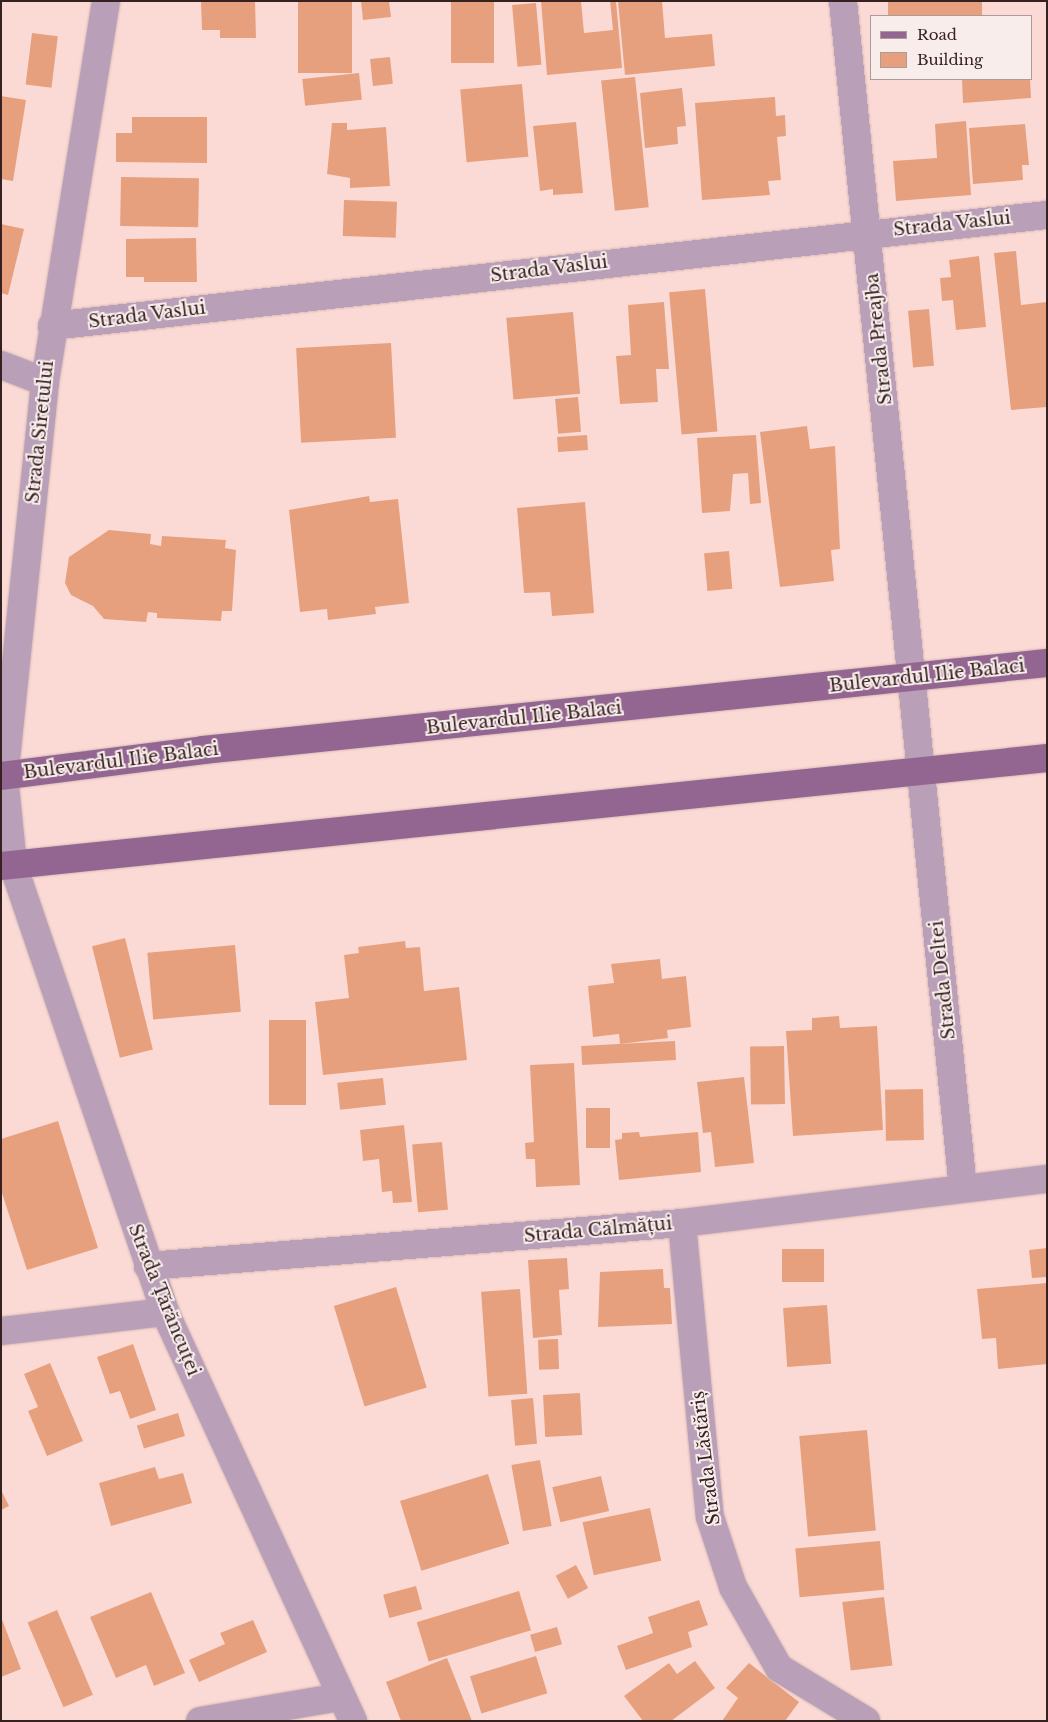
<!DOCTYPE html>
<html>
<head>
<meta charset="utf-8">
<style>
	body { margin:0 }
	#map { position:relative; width:1048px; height:1722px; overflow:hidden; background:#fbdad6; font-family:"Libre Baskerville",serif }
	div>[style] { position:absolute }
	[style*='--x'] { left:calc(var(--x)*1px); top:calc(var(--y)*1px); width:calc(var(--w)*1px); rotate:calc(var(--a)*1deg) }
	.building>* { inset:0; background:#e7a07d; transform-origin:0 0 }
	.roads { filter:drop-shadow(0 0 1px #d7b9b5) drop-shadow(0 0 1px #d7b9b5) }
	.minor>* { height:28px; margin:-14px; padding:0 14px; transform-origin:14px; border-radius:14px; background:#b9a0b8 }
	.major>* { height:28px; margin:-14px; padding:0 14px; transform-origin:14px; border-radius:14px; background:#936692 }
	span { translate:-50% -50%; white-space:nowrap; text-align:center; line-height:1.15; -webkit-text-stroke:4px #f9edec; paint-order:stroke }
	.street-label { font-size:18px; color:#35211f }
	.frame { position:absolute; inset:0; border:2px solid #35211f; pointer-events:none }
	.legend { position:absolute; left:870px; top:15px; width:162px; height:65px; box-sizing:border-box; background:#f9edec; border:1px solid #ab9b9a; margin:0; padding:6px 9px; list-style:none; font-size:15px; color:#35211f }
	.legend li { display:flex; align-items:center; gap:10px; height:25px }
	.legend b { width:25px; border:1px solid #ab9b9a }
</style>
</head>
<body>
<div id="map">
	<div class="building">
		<i style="clip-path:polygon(201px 1px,255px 1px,256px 38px,220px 38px,220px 30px,202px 30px)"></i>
		<i style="left:298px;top:1px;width:54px;height:72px"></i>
		<i style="clip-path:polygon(361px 1px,389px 1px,391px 17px,363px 20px)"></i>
		<i style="left:451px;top:1px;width:43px;height:62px"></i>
		<i style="clip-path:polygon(541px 1px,581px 1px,584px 33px,613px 30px,610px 1px,616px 1px,622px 68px,547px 75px)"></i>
		<i style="clip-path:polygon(618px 1px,662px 1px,665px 38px,712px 34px,715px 66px,625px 75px)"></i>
		<i style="left:888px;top:1px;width:94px;height:15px"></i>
		<i style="left:536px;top:3px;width:62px;height:24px;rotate:85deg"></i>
		<i style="left:32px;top:33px;width:26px;height:52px;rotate:7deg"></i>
		<i style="left:390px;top:57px;width:27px;height:20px;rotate:84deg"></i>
		<i style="left:359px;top:73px;width:27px;height:57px;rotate:84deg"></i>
		<i style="left:635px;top:77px;width:131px;height:34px;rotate:84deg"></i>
		<i style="clip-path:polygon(962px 79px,1030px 79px,1031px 98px,963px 103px)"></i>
		<i style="left:522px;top:84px;width:73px;height:62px;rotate:85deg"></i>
		<i style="clip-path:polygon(682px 88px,686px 126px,677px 127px,678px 144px,645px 148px,640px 93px)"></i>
		<i style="clip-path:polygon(1px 96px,26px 100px,13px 181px,1px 179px)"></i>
		<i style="clip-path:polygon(775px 97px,776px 116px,785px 115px,786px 136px,777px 137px,781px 180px,768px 181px,770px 195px,702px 200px,695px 103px)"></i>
		<i style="clip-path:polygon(132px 117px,207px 117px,207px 163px,116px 162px,116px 133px,132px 133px)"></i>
		<i style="clip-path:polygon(966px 121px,971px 195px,896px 201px,893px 161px,937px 158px,935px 124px)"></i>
		<i style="clip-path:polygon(576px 122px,583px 193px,553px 195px,553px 189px,540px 191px,533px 126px)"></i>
		<i style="clip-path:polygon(332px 123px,347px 123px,347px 130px,386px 127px,390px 186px,350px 188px,350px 178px,327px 174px)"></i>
		<i style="clip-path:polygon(1025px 124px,1029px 165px,1022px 165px,1023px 180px,973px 184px,969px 128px)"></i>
		<i style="left:121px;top:177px;width:78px;height:49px;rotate:1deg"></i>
		<i style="left:344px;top:200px;width:53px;height:36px;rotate:2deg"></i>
		<i style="clip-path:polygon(1px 224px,24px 229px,8px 295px,1px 293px)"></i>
		<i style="clip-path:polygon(196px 238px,197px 282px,144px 282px,144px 277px,126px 277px,126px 239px)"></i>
		<i style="clip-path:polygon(1016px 251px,1021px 305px,1047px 302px,1047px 407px,1011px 410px,994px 253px)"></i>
		<i style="clip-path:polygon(979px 256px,986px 327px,956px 330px,953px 300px,942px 301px,940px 278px,951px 277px,949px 260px)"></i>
		<i style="left:705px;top:289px;width:143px;height:36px;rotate:85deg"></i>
		<i style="clip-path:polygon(664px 302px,669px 369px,656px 369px,658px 402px,620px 404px,616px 356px,631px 355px,628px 305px)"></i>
		<i style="left:929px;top:309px;width:57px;height:21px;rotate:85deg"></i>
		<i style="left:573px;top:312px;width:82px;height:67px;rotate:85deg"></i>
		<i style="left:391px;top:343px;width:95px;height:95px;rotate:87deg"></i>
		<i style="left:578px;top:397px;width:35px;height:23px;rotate:85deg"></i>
		<i style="clip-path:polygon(807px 426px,810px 449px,835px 446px,840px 549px,831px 550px,834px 581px,780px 587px,760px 432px)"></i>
		<i style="left:587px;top:435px;width:15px;height:30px;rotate:86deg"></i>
		<i style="clip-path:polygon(756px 435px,761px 503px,750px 504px,748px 473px,733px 474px,730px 511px,702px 513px,697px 438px)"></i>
		<i style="clip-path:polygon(369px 496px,370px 502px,398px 499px,409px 603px,375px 607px,376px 614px,328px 620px,327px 609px,300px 612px,289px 510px)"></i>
		<i style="clip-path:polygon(585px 502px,594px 613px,552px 616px,550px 592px,524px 593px,517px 508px)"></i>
		<i style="clip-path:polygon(109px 530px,151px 534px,150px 544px,161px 546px,162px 536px,226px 540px,225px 548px,236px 550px,232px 611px,222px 611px,221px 621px,157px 618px,157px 613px,148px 612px,146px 622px,104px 619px,93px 606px,71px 595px,65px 583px,69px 557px)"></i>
		<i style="left:729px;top:551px;width:38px;height:25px;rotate:85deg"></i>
		<i style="left:125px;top:938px;width:115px;height:34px;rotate:76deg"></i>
		<i style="clip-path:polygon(405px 941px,406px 948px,420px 947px,424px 991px,459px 987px,467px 1060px,323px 1075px,315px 1002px,349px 998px,344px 955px,359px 953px,358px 947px)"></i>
		<i style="left:235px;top:945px;width:67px;height:88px;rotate:85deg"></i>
		<i style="clip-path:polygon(660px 959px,662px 979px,686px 976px,691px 1027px,667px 1030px,668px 1038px,620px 1044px,619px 1034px,593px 1037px,588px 986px,614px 983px,611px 964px)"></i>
		<i style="clip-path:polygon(839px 1016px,840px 1028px,877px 1026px,883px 1130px,793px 1136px,786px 1031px,812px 1030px,812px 1018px)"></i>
		<i style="left:269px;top:1020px;width:37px;height:85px"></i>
		<i style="left:675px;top:1041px;width:19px;height:94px;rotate:87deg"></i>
		<i style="left:784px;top:1046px;width:58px;height:34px;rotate:89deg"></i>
		<i style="clip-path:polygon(574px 1063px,580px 1185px,536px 1187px,535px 1159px,526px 1159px,525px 1143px,534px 1142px,530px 1065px)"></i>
		<i style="clip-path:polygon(744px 1077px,754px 1163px,715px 1167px,711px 1132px,703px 1133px,697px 1082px)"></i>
		<i style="left:383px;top:1078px;width:27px;height:46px;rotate:84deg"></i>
		<i style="left:923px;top:1089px;width:51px;height:38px;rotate:89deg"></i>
		<i style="left:586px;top:1108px;width:24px;height:40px"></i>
		<i style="clip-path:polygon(58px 1121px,98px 1248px,27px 1270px,1px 1190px,1px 1139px)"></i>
		<i style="clip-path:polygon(404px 1125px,412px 1202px,393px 1203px,392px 1191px,382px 1192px,379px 1159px,363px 1161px,360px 1130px)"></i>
		<i style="clip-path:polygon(639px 1132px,640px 1137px,698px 1132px,701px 1172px,619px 1180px,615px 1140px,622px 1139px,622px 1133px)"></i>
		<i style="left:442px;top:1142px;width:68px;height:30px;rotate:85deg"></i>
		<i style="clip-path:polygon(1047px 1248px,1047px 1277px,1032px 1278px,1029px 1250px)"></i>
		<i style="left:782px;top:1249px;width:42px;height:33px"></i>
		<i style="clip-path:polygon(567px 1258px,569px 1289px,559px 1290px,562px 1335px,533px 1338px,528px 1260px)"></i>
		<i style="clip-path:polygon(663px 1269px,664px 1288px,670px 1288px,672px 1324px,598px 1327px,600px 1272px)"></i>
		<i style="clip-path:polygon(1047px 1283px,1047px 1364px,998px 1369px,996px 1338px,982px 1339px,977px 1289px)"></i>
		<i style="left:396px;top:1287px;width:105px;height:65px;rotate:73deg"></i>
		<i style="left:520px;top:1289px;width:105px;height:39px;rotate:86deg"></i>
		<i style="left:827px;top:1305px;width:59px;height:44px;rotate:86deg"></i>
		<i style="left:558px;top:1339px;width:30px;height:20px;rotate:88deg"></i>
		<i style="clip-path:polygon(133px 1344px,156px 1410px,130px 1419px,120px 1391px,110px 1394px,97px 1357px)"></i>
		<i style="clip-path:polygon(50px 1363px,83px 1441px,47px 1456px,28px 1411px,38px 1407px,24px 1374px)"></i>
		<i style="left:580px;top:1393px;width:42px;height:37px;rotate:87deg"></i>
		<i style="left:533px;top:1398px;width:46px;height:22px;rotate:85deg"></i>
		<i style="left:178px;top:1413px;width:24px;height:43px;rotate:73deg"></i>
		<i style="left:867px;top:1430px;width:101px;height:68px;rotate:85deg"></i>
		<i style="left:540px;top:1460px;width:67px;height:29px;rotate:80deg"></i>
		<i style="clip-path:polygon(155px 1467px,159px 1479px,183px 1473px,192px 1503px,111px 1526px,99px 1483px)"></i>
		<i style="left:488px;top:1474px;width:73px;height:92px;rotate:73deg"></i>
		<i style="left:601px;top:1476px;width:36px;height:50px;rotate:77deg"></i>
		<i style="clip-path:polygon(1px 1490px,9px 1506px,1px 1510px)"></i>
		<i style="left:650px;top:1508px;width:54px;height:69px;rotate:78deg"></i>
		<i style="left:880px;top:1541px;width:49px;height:85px;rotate:85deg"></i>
		<i style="left:576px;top:1565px;width:26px;height:23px;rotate:62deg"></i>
		<i style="left:416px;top:1586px;width:24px;height:34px;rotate:75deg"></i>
		<i style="left:519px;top:1591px;width:41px;height:107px;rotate:73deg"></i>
		<i style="clip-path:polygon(151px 1592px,185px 1673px,154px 1686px,146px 1665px,116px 1678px,90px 1617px)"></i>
		<i style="left:884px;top:1597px;width:69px;height:42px;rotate:83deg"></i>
		<i style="clip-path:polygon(699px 1600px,708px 1625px,688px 1632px,692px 1647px,626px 1670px,617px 1646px,653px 1633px,648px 1617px)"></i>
		<i style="left:57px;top:1610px;width:92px;height:32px;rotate:67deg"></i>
		<i style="clip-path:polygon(1px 1617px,21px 1669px,1px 1677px)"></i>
		<i style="clip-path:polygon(253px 1620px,267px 1652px,199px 1682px,189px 1660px,225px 1644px,220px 1633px)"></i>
		<i style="left:557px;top:1627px;width:18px;height:28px;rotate:74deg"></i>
		<i style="left:536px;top:1656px;width:39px;height:69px;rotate:73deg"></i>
		<i style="clip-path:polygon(447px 1658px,472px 1721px,401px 1721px,386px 1682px)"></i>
		<i style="clip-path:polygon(695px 1661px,715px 1688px,671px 1721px,643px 1721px,624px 1696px,669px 1663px,677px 1674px)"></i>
		<i style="clip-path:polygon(749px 1663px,799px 1702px,785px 1721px,722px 1721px,738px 1698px,726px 1688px)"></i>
	</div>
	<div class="roads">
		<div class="minor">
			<i style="--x:106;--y:1;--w:386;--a:99.1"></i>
			<i style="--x:45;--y:382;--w:396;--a:95.9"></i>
			<i style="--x:4;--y:776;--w:89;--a:84.2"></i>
			<i style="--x:13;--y:865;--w:472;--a:71.2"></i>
			<i style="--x:165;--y:1312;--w:450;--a:65.3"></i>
			<i style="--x:843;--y:1;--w:1193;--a:84.23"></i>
			<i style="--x:52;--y:326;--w:1001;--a:-6.37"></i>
			<i style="--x:1;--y:365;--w:47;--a:21.1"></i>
			<i style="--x:682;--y:1223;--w:295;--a:84.6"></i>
			<i style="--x:710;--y:1517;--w:74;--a:71.8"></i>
			<i style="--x:733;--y:1587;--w:93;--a:60.4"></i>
			<i style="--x:779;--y:1668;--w:102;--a:31.3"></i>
			<i style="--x:148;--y:1266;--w:536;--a:-4.6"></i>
			<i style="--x:682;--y:1223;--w:368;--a:-6.9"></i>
			<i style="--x:1;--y:1331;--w:165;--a:-6.6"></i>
			<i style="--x:200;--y:1721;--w:142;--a:-9.7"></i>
		</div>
		<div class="major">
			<i style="--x:1;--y:776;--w:204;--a:-7.3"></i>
			<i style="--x:203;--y:750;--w:848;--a:-5.89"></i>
			<i style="--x:1;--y:866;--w:1052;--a:-5.89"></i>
		</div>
	</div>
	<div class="street-label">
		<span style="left:952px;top:224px;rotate:-6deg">Strada Vaslui</span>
		<span style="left:549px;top:269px;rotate:-7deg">Strada Vaslui</span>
		<span style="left:147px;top:315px;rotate:-7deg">Strada Vaslui</span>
		<span style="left:879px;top:339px;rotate:-96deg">Strada Preajba</span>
		<span style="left:40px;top:432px;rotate:-84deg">Strada Siretului</span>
		<span style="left:927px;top:676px;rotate:-6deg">Bulevardul Ilie Balaci</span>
		<span style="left:524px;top:718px;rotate:-6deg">Bulevardul Ilie Balaci</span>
		<span style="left:121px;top:761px;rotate:-7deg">Bulevardul Ilie Balaci</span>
		<span style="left:943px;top:980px;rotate:-96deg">Strada Deltei</span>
		<span style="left:598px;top:1230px;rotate:-5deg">Strada Călmățui</span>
		<span style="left:164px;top:1300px;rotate:68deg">Strada Țărăncuței</span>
		<span style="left:706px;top:1458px;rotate:-97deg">Strada Lăstăriș</span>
	</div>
	<div class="frame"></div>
	<ul class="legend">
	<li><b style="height:6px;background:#936692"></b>Road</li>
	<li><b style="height:14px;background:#e7a07d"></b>Building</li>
	</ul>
</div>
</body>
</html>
